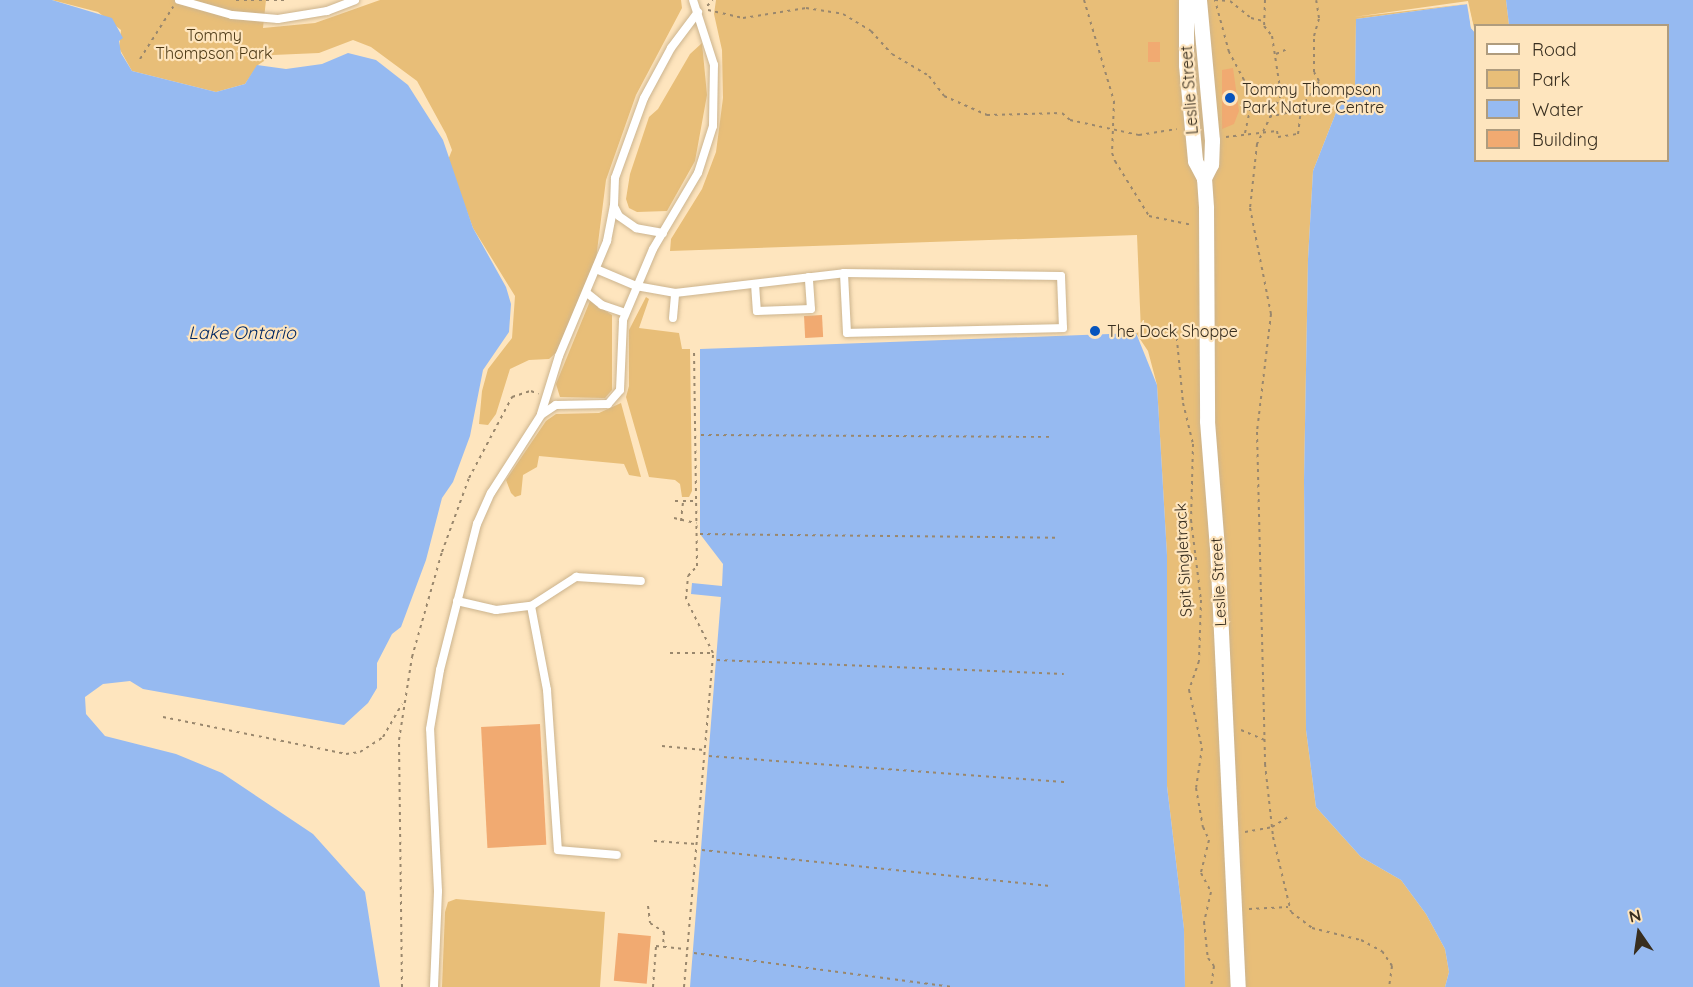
<!DOCTYPE html>
<html>
<head>
<meta charset="utf-8">
<style>
	body { margin:0 }
	#map { position:relative; width:1693px; height:987px; overflow:hidden; background:#fee5be; font-family:Quicksand,sans-serif }
	div>[style] { position:absolute }
	[style*='--x'] { left:calc(var(--x)*1px); top:calc(var(--y)*1px); width:calc(var(--w)*1px); rotate:calc(var(--a)*1deg) }
	.green>* { inset:0; background:#e8be78 }
	.water>* { inset:0; background:#96baf1 }
	.pier>* { inset:0; background:#fee5be }
	.building>* { inset:0; background:#f1aa71; transform-origin:0 0 }
	.path>* { height:2px; margin-top:-1px; transform-origin:0; background:repeating-linear-gradient(90deg,#99876d 0 3px,transparent 0 7.5px) }
	.roads { filter:drop-shadow(0 0 2px #ccb48e) drop-shadow(0 0 2px #ccb48e) }
	.lane>* { height:8px; margin:-4px; padding:0 4px; transform-origin:4px; border-radius:4px; background:#fff }
	.street>* { height:15px; margin:-7.5px; padding:0 7.5px; transform-origin:7.5px; border-radius:7.5px; background:#fff }
	.dots>* { width:16px; height:16px; translate:-50% -50%; box-sizing:border-box; border:3px solid #fee5be; border-radius:50% }
	span { translate:-50% -50%; white-space:nowrap; text-align:center; line-height:1.15; -webkit-text-stroke:4.5px #fee5be; paint-order:stroke }
	.park-label { font-size:16px; color:#4c3916 }
	.poi-label { font-size:16px; color:#382e1f }
	.left { translate:0 -50%; text-align:left }
	.street-label { font-size:16px; color:#382e1f }
	.water-label { font-size:18px; color:#022964; font-style:italic }
	.legend { position:absolute; left:1474px; top:24px; width:195px; height:138px; box-sizing:border-box; background:#fee5be; border:2px solid #af9c7e; margin:0; padding:8px 10px; list-style:none; font-size:18px; color:#382e1f }
	.legend li { display:flex; align-items:center; gap:12px; height:30px }
	.legend b { width:30px; border:2px solid #af9c7e }
	.north { position:absolute; left:1609px; top:903px; width:60px; height:60px; -webkit-text-stroke:4px #fee5be; paint-order:stroke; rotate:347deg; font-size:16px; font-weight:700; line-height:24px; text-align:center; color:#382e1f }
	.north::after { content:''; display:block; margin:auto; width:21px; height:27px; background:#382e1f; clip-path:polygon(50% 0,100% 100%,50% 72%,0 100%) }
</style>
</head>
<body>
<div id="map">
	<div class="green">
		<i style="clip-path:polygon(52px 0,266px 0,263px 28px,315px 23px,380px 0,681px 0,682px 8px,636px 95px,606px 180px,596px 259px,559px 350px,549px 359px,529px 360px,510px 369px,496px 414px,488px 425px,479px 424px,482px 391px,488px 369px,512px 338px,515px 296px,473px 228px,448px 160px,452px 150px,446px 134px,417px 81px,371px 47px,353px 40px,319px 53px,273px 55px,258px 65px,245px 84px,216px 92px,132px 71px,119px 48px,121px 30px,98px 12px)"></i>
		<i style="clip-path:polygon(716px 0,1506px 0,1509px 25px,1476px 26px,1475px 33px,1468px 4px,1356px 19px,1355px 89px,1337px 110px,1313px 171px,1308px 259px,1304px 480px,1306px 730px,1316px 807px,1361px 857px,1401px 880px,1426px 914px,1445px 949px,1449px 972px,1445px 987px,1185px 987px,1184px 929px,1167px 786px,1167px 555px,1157px 385px,1148px 351px,1136px 333px,1141px 332px,1137px 235px,670px 251px,671px 239px,702px 189px,716px 152px,723px 98px,722px 50px,714px 14px)"></i>
		<i style="clip-path:polygon(702px 43px,707px 95px,695px 161px,667px 211px,637px 212px,629px 208px,626px 199px,630px 174px,649px 117px,658px 109px,690px 54px)"></i>
		<i style="clip-path:polygon(646px 297px,649px 299px,639px 328px,679px 333px,682px 349px,690px 349px,692px 491px,689px 497px,682px 497px,680px 484px,675px 480px,649px 477px,626px 397px,629px 386px,629px 330px)"></i>
		<i style="clip-path:polygon(590px 301px,612px 315px,612px 390px,605px 398px,560px 397px,556px 384px)"></i>
		<i style="clip-path:polygon(621px 403px,641px 477px,629px 475px,624px 464px,539px 456px,537px 467px,523px 475px,521px 495px,515px 497px,511px 493px,506px 480px,546px 421px,556px 414px,599px 413px)"></i>
		<i style="clip-path:polygon(456px 899px,605px 912px,600px 987px,442px 987px,445px 912px,448px 902px)"></i>
	</div>
	<div class="water">
		<i style="clip-path:polygon(0 0,52px 0,112px 18px,123px 38px,119px 41px,121px 53px,132px 71px,216px 92px,245px 84px,257px 65px,286px 69px,322px 64px,348px 53px,376px 60px,408px 85px,443px 140px,473px 228px,506px 287px,511px 304px,509px 332px,483px 370px,470px 436px,453px 482px,442px 498px,426px 560px,401px 627px,392px 634px,377px 663px,377px 688px,368px 703px,344px 725px,143px 689px,130px 681px,103px 684px,85px 697px,86px 714px,105px 736px,176px 754px,222px 773px,313px 834px,365px 892px,380px 987px,0 987px)"></i>
		<i style="clip-path:polygon(1506px 0,1693px 0,1693px 987px,1445px 987px,1449px 972px,1445px 949px,1426px 914px,1401px 880px,1361px 857px,1316px 807px,1306px 730px,1304px 480px,1308px 259px,1313px 171px,1337px 110px,1355px 89px,1356px 19px,1468px 4px,1471px 28px,1476px 33px,1476px 160px,1668px 160px,1668px 26px,1509px 25px)"></i>
		<i style="clip-path:polygon(1136px 333px,1157px 385px,1167px 555px,1167px 786px,1184px 929px,1185px 987px,690px 987px,721px 597px,691px 594px,692px 583px,722px 586px,723px 564px,700px 534px,700px 349px)"></i>
	</div>
	<div class="pier">
		<i style="clip-path:polygon(1468px 1px,1475px 33px,1471px 28px,1467px 4px,1354px 17px)"></i>
	</div>
	<div class="building">
		<i style="left:1148px;top:42px;width:12px;height:20px"></i>
		<i style="clip-path:polygon(1233px 68px,1239px 111px,1234px 124px,1222px 129px,1222px 70px)"></i>
		<i style="left:822px;top:315px;width:22px;height:18px;rotate:87deg"></i>
		<i style="left:540px;top:724px;width:121px;height:59px;rotate:87deg"></i>
		<i style="left:618px;top:933px;width:33px;height:48px;rotate:5deg"></i>
	</div>
	<div class="path">
		<i style="--x:236;--y:0;--w:51;--a:0"></i>
		<i style="--x:1084;--y:0;--w:105;--a:73.5"></i>
		<i style="--x:1114;--y:101;--w:52;--a:92.2"></i>
		<i style="--x:1112;--y:153;--w:9;--a:69"></i>
		<i style="--x:1115;--y:161;--w:65;--a:58.3"></i>
		<i style="--x:1149;--y:216;--w:44;--a:11.8"></i>
		<i style="--x:1265;--y:0;--w:26;--a:92"></i>
		<i style="--x:1264;--y:26;--w:13;--a:51"></i>
		<i style="--x:1272;--y:36;--w:60;--a:81.3"></i>
		<i style="--x:1281;--y:95;--w:55;--a:116.1"></i>
		<i style="--x:1257;--y:144;--w:64;--a:96.2"></i>
		<i style="--x:1250;--y:208;--w:108;--a:78.8"></i>
		<i style="--x:1271;--y:314;--w:119;--a:96.8"></i>
		<i style="--x:1257;--y:432;--w:332;--a:88.6"></i>
		<i style="--x:1265;--y:764;--w:73;--a:83.7"></i>
		<i style="--x:1273;--y:837;--w:77;--a:76.5"></i>
		<i style="--x:1291;--y:912;--w:26;--a:37"></i>
		<i style="--x:1312;--y:928;--w:50;--a:13.8"></i>
		<i style="--x:1361;--y:940;--w:24;--a:28"></i>
		<i style="--x:1382;--y:951;--w:18;--a:56"></i>
		<i style="--x:1392;--y:966;--w:21;--a:98"></i>
		<i style="--x:707;--y:6;--w:8;--a:-45"></i>
		<i style="--x:708;--y:10;--w:36;--a:13"></i>
		<i style="--x:743;--y:18;--w:64;--a:-9"></i>
		<i style="--x:806;--y:8;--w:37;--a:9"></i>
		<i style="--x:843;--y:14;--w:33;--a:31"></i>
		<i style="--x:871;--y:31;--w:31;--a:48"></i>
		<i style="--x:892;--y:54;--w:43;--a:30.7"></i>
		<i style="--x:929;--y:76;--w:25;--a:53"></i>
		<i style="--x:944;--y:96;--w:47;--a:23.8"></i>
		<i style="--x:987;--y:115;--w:75;--a:-1.5"></i>
		<i style="--x:1062;--y:113;--w:11;--a:41"></i>
		<i style="--x:1070;--y:120;--w:71;--a:12.3"></i>
		<i style="--x:1139;--y:135;--w:38;--a:-9"></i>
		<i style="--x:1276;--y:54;--w:12;--a:-24"></i>
		<i style="--x:140;--y:59;--w:62;--a:-57.6"></i>
		<i style="--x:1269;--y:117;--w:31;--a:-13"></i>
		<i style="--x:1245;--y:133;--w:24;--a:-78"></i>
		<i style="--x:1250;--y:110;--w:31;--a:-101"></i>
		<i style="--x:1244;--y:80;--w:32;--a:-118"></i>
		<i style="--x:1229;--y:52;--w:54;--a:-105.1"></i>
		<i style="--x:1215;--y:0;--w:15;--a:4"></i>
		<i style="--x:1230;--y:1;--w:27;--a:39"></i>
		<i style="--x:1251;--y:18;--w:12;--a:14"></i>
		<i style="--x:1226;--y:137;--w:51;--a:-6.7"></i>
		<i style="--x:1277;--y:131;--w:6;--a:81"></i>
		<i style="--x:1278;--y:137;--w:20;--a:-9"></i>
		<i style="--x:1298;--y:134;--w:26;--a:-83"></i>
		<i style="--x:1301;--y:108;--w:32;--a:-56"></i>
		<i style="--x:1319;--y:81;--w:10;--a:-119"></i>
		<i style="--x:1314;--y:72;--w:36;--a:-90"></i>
		<i style="--x:1314;--y:36;--w:19;--a:-74"></i>
		<i style="--x:1319;--y:18;--w:18;--a:-99"></i>
		<i style="--x:1192;--y:324;--w:17;--a:159"></i>
		<i style="--x:1176;--y:330;--w:73;--a:84.5"></i>
		<i style="--x:1183;--y:403;--w:42;--a:76.3"></i>
		<i style="--x:1193;--y:444;--w:76;--a:91.5"></i>
		<i style="--x:1191;--y:520;--w:81;--a:82.9"></i>
		<i style="--x:1201;--y:600;--w:61;--a:91.9"></i>
		<i style="--x:1199;--y:661;--w:31;--a:109"></i>
		<i style="--x:1189;--y:690;--w:59;--a:77.4"></i>
		<i style="--x:1202;--y:748;--w:40;--a:98.5"></i>
		<i style="--x:1196;--y:788;--w:40;--a:80"></i>
		<i style="--x:1203;--y:827;--w:14;--a:65"></i>
		<i style="--x:1209;--y:840;--w:34;--a:104"></i>
		<i style="--x:1201;--y:873;--w:21;--a:62"></i>
		<i style="--x:1211;--y:892;--w:31;--a:103"></i>
		<i style="--x:1204;--y:922;--w:36;--a:84"></i>
		<i style="--x:1208;--y:958;--w:10;--a:53"></i>
		<i style="--x:1214;--y:966;--w:21;--a:98"></i>
		<i style="--x:701;--y:435;--w:351;--a:0.3"></i>
		<i style="--x:675;--y:501;--w:21;--a:0"></i>
		<i style="--x:674;--y:518;--w:23;--a:13"></i>
		<i style="--x:681;--y:521;--w:20;--a:-84"></i>
		<i style="--x:700;--y:534;--w:357;--a:0.6"></i>
		<i style="--x:670;--y:653;--w:42;--a:0"></i>
		<i style="--x:717;--y:660;--w:347;--a:2.3"></i>
		<i style="--x:163;--y:717;--w:187;--a:11.4"></i>
		<i style="--x:346;--y:754;--w:14;--a:-8"></i>
		<i style="--x:360;--y:752;--w:27;--a:-33"></i>
		<i style="--x:383;--y:737;--w:38;--a:-60"></i>
		<i style="--x:1241;--y:730;--w:26;--a:23"></i>
		<i style="--x:662;--y:746;--w:42;--a:5.4"></i>
		<i style="--x:709;--y:756;--w:359;--a:4.2"></i>
		<i style="--x:1245;--y:832;--w:27;--a:-10"></i>
		<i style="--x:1272;--y:827;--w:22;--a:-32"></i>
		<i style="--x:654;--y:841;--w:42;--a:4.1"></i>
		<i style="--x:702;--y:850;--w:350;--a:5.9"></i>
		<i style="--x:648;--y:906;--w:17;--a:83"></i>
		<i style="--x:650;--y:923;--w:17;--a:33"></i>
		<i style="--x:664;--y:932;--w:14;--a:94"></i>
		<i style="--x:1249;--y:909;--w:39;--a:-3"></i>
		<i style="--x:694;--y:953;--w:259;--a:7.5"></i>
		<i style="--x:402;--y:987;--w:247;--a:-90.7"></i>
		<i style="--x:399;--y:740;--w:84;--a:-81.1"></i>
		<i style="--x:412;--y:657;--w:109;--a:-74.1"></i>
		<i style="--x:442;--y:552;--w:79;--a:-70"></i>
		<i style="--x:469;--y:478;--w:92;--a:-62"></i>
		<i style="--x:512;--y:397;--w:20;--a:-18"></i>
		<i style="--x:531;--y:391;--w:8;--a:23"></i>
		<i style="--x:653;--y:987;--w:41;--a:-85.8"></i>
		<i style="--x:656;--y:946;--w:31;--a:6"></i>
		<i style="--x:684;--y:987;--w:335;--a:-85"></i>
		<i style="--x:713;--y:653;--w:60;--a:-116.6"></i>
		<i style="--x:686;--y:599;--w:23;--a:-85"></i>
		<i style="--x:688;--y:576;--w:13;--a:-48"></i>
		<i style="--x:697;--y:566;--w:217;--a:-90.8"></i>
	</div>
	<div class="roads">
		<div class="lane">
			<i style="--x:179;--y:0;--w:55;--a:15.8"></i>
			<i style="--x:232;--y:15;--w:46;--a:5"></i>
			<i style="--x:278;--y:19;--w:50;--a:-9.3"></i>
			<i style="--x:327;--y:11;--w:30;--a:-21"></i>
			<i style="--x:663;--y:233;--w:27;--a:-170"></i>
			<i style="--x:636;--y:228;--w:21;--a:-145"></i>
			<i style="--x:619;--y:216;--w:11;--a:-117"></i>
			<i style="--x:614;--y:206;--w:28;--a:-88"></i>
			<i style="--x:615;--y:178;--w:85;--a:-70.1"></i>
			<i style="--x:644;--y:98;--w:57;--a:-61.6"></i>
			<i style="--x:671;--y:48;--w:45;--a:-53.1"></i>
			<i style="--x:596;--y:269;--w:43;--a:23"></i>
			<i style="--x:636;--y:286;--w:40;--a:10"></i>
			<i style="--x:675;--y:293;--w:170;--a:-6.7"></i>
			<i style="--x:844;--y:273;--w:217;--a:0.8"></i>
			<i style="--x:1061;--y:276;--w:52;--a:87.8"></i>
			<i style="--x:1063;--y:328;--w:216;--a:178.7"></i>
			<i style="--x:847;--y:333;--w:60;--a:-92.9"></i>
			<i style="--x:755;--y:284;--w:27;--a:86"></i>
			<i style="--x:757;--y:311;--w:54;--a:-2.1"></i>
			<i style="--x:811;--y:309;--w:32;--a:-94"></i>
			<i style="--x:587;--y:293;--w:19;--a:39"></i>
			<i style="--x:602;--y:305;--w:24;--a:19"></i>
			<i style="--x:673;--y:318;--w:25;--a:-85"></i>
			<i style="--x:541;--y:414;--w:61;--a:-72.8"></i>
			<i style="--x:559;--y:356;--w:125;--a:-67.3"></i>
			<i style="--x:607;--y:241;--w:36;--a:-79"></i>
			<i style="--x:457;--y:601;--w:40;--a:13"></i>
			<i style="--x:496;--y:610;--w:35;--a:-7"></i>
			<i style="--x:531;--y:606;--w:54;--a:-32.8"></i>
			<i style="--x:576;--y:577;--w:65;--a:3.5"></i>
			<i style="--x:531;--y:606;--w:86;--a:79.2"></i>
			<i style="--x:547;--y:690;--w:160;--a:86.1"></i>
			<i style="--x:558;--y:850;--w:59;--a:4.8"></i>
			<i style="--x:434;--y:987;--w:96;--a:-87.6"></i>
			<i style="--x:438;--y:891;--w:162;--a:-92.8"></i>
			<i style="--x:430;--y:729;--w:60;--a:-80.4"></i>
			<i style="--x:440;--y:670;--w:151;--a:-75.8"></i>
			<i style="--x:477;--y:524;--w:34;--a:-66"></i>
			<i style="--x:491;--y:493;--w:93;--a:-57.3"></i>
			<i style="--x:541;--y:415;--w:18;--a:-34"></i>
			<i style="--x:556;--y:405;--w:52;--a:-1.1"></i>
			<i style="--x:608;--y:404;--w:18;--a:-49"></i>
			<i style="--x:620;--y:390;--w:70;--a:-87.5"></i>
			<i style="--x:623;--y:320;--w:77;--a:-67.1"></i>
			<i style="--x:653;--y:249;--w:88;--a:-59.4"></i>
			<i style="--x:698;--y:173;--w:49;--a:-72.3"></i>
			<i style="--x:713;--y:126;--w:61;--a:-89.1"></i>
			<i style="--x:714;--y:65;--w:68;--a:-107.9"></i>
		</div>
		<div class="street">
			<i style="--x:1186;--y:0;--w:65;--a:90"></i>
			<i style="--x:1186;--y:65;--w:96;--a:84.6"></i>
			<i style="--x:1195;--y:161;--w:19;--a:62"></i>
			<i style="--x:1204;--y:178;--w:30;--a:86"></i>
			<i style="--x:1206;--y:208;--w:213;--a:89.7"></i>
			<i style="--x:1207;--y:421;--w:126;--a:85.5"></i>
			<i style="--x:1217;--y:547;--w:441;--a:87.3"></i>
			<i style="--x:1199;--y:0;--w:141;--a:84.7"></i>
			<i style="--x:1212;--y:140;--w:24;--a:92"></i>
			<i style="--x:1211;--y:164;--w:16;--a:117"></i>
		</div>
	</div>
	<div class="dots">
		<i style="left:1230px;top:98px;background:#0654bd"></i>
		<i style="left:1095px;top:331px;background:#0654bd"></i>
	</div>
	<div class="park-label">
		<span style="left:214px;top:44px">Tommy<br>Thompson Park</span>
	</div>
	<div class="poi-label">
		<span class="left" style="left:1242px;top:98px">Tommy Thompson<br>Park Nature Centre</span>
		<span class="left" style="left:1107px;top:331px">The Dock Shoppe</span>
	</div>
	<div class="street-label">
		<span style="left:1189px;top:90px;rotate:-94deg">Leslie Street</span>
		<span style="left:1183px;top:560px;rotate:-93deg">Spit Singletrack</span>
		<span style="left:1218px;top:582px;rotate:-93deg">Leslie Street</span>
	</div>
	<div class="water-label">
		<span style="left:242px;top:333px">Lake Ontario</span>
	</div>
	<ul class="legend">
	<li><b style="height:8px;background:#fff"></b>Road</li>
	<li><b style="height:16px;background:#e8be78"></b>Park</li>
	<li><b style="height:16px;background:#96baf1"></b>Water</li>
	<li><b style="height:16px;background:#f1aa71"></b>Building</li>
	</ul>
	<div class="north">N</div>
</div>
</body>
</html>
